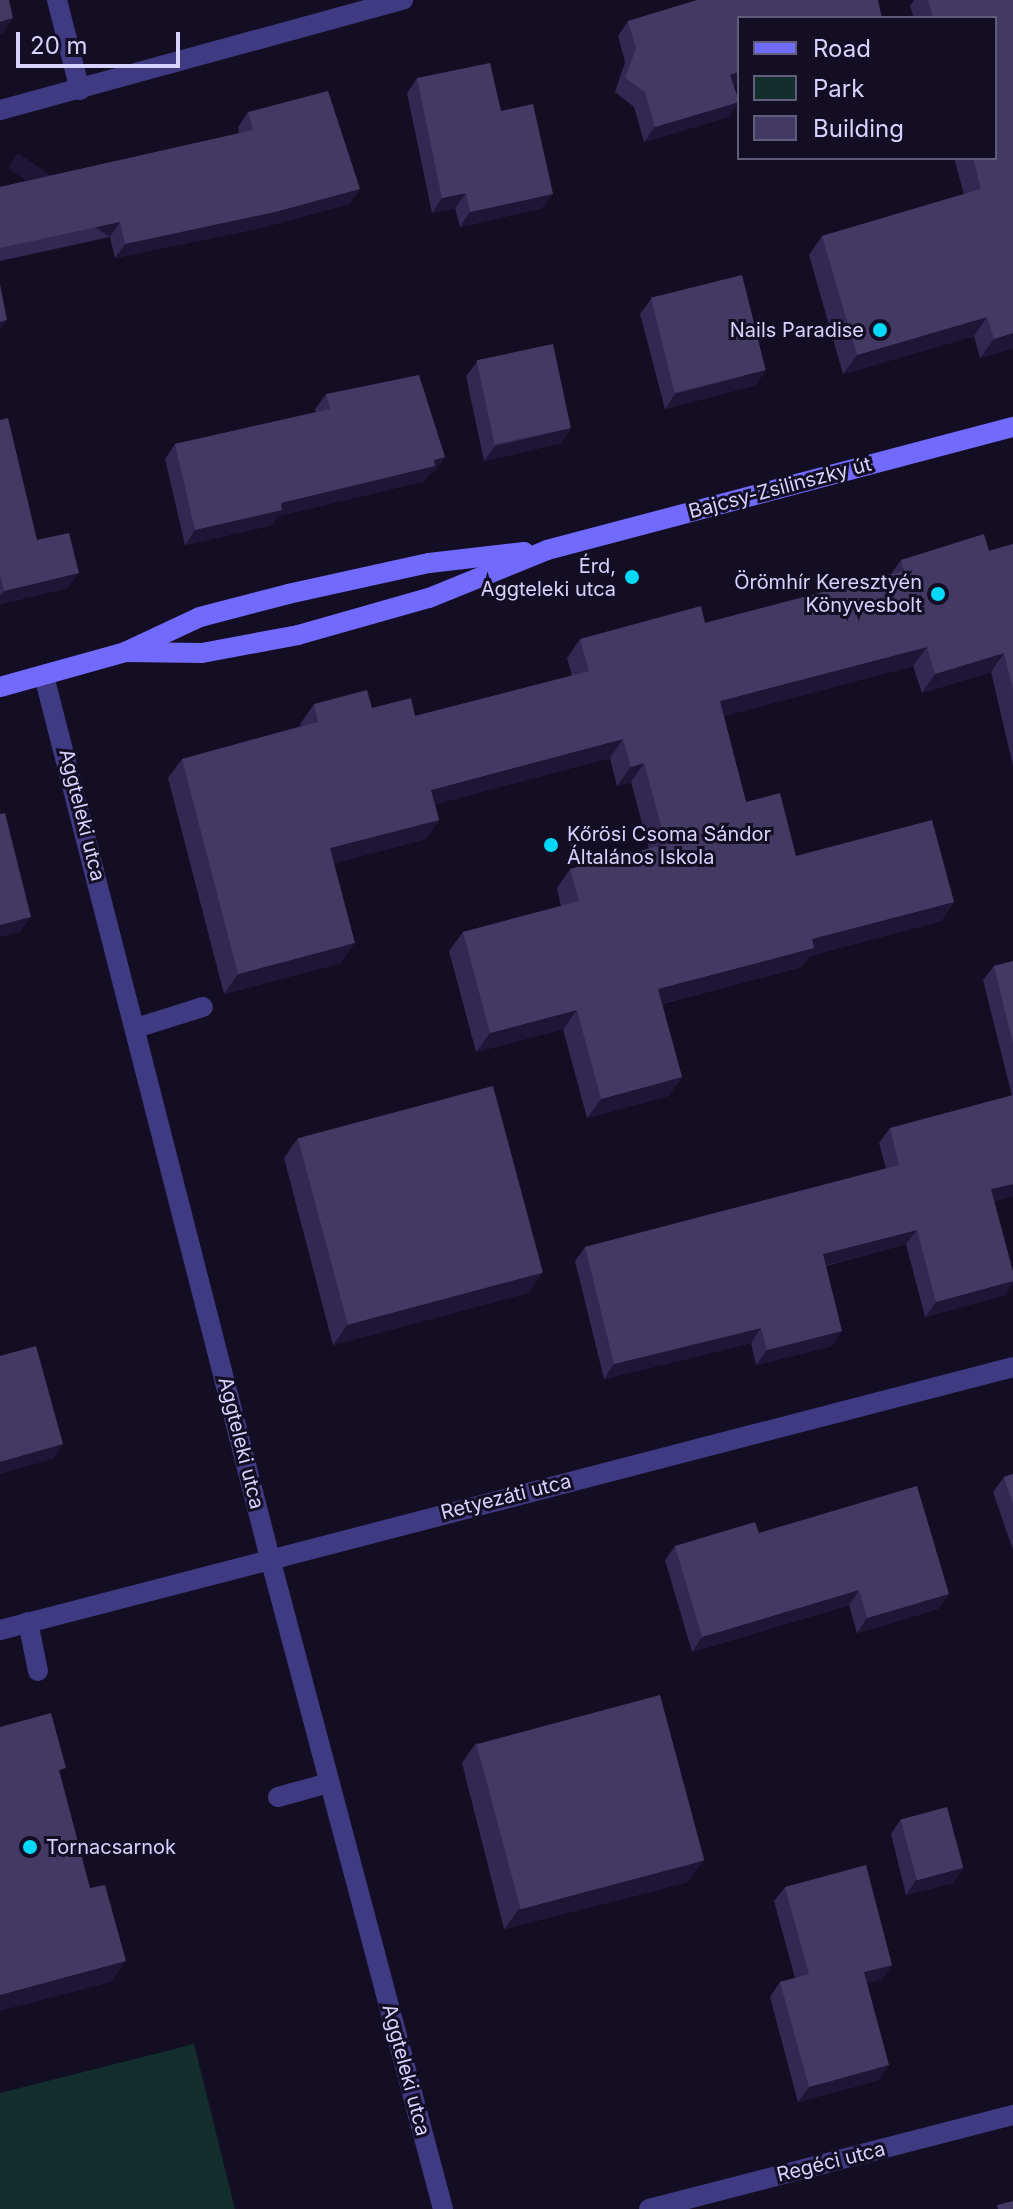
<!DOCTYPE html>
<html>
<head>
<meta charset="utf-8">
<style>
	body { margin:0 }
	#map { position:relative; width:1013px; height:2209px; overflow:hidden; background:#130e24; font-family:Inter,sans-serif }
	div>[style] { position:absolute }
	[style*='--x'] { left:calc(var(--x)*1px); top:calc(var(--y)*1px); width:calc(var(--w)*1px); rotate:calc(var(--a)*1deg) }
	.green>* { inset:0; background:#122e2d }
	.lane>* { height:20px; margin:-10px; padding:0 10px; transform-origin:10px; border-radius:10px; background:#3f3a82 }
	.street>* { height:20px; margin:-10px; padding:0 10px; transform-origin:10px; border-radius:10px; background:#3f3a82 }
	.secondary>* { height:20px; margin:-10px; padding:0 10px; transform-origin:10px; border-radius:10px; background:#726afd }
	.wall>* { inset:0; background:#322851 }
	.shaded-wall>* { inset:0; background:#1e1637; transform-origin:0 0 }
	.building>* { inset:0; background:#433a64; transform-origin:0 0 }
	.dots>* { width:22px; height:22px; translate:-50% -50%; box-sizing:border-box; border:4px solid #130e24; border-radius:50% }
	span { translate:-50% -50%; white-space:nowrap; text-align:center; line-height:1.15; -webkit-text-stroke:6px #130e24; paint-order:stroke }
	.poi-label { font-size:20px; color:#d8d2fe }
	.right { translate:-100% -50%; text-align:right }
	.left { translate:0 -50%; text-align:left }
	.street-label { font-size:20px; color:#d8d2fe }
	.legend { position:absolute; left:737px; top:16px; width:260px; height:144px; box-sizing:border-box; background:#130e24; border:2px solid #625c7b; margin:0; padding:10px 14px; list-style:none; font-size:24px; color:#d8d2fe }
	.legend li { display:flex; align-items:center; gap:16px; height:40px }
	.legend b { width:40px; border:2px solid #625c7b }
	.scale { position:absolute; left:16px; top:32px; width:164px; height:36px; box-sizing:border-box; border:4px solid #d8d2fe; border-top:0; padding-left:10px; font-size:24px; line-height:28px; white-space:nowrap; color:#d8d2fe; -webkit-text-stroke:6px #130e24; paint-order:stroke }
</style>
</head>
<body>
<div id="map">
	<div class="green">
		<i style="clip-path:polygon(194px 2044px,235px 2209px,0 2209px,0 2093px)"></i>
	</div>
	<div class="lane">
		<i style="--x:136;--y:1028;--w:70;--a:-17.4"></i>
		<i style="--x:28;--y:1622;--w:50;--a:78.5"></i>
		<i style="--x:278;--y:1797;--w:53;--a:-15.4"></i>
	</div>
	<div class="street">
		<i style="--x:57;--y:0;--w:93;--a:75.7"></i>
		<i style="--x:0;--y:110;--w:418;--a:-15.3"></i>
		<i style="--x:44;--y:676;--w:910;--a:75.63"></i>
		<i style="--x:270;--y:1558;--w:674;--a:75.12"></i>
		<i style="--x:0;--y:1630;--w:1047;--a:-14.55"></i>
		<i style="--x:649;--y:2209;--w:376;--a:-14.5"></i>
	</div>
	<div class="secondary">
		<i style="--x:125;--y:652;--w:77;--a:0.7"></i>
		<i style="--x:202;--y:653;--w:98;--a:-10.6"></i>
		<i style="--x:298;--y:635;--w:136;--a:-15.8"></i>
		<i style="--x:429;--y:598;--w:127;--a:-22.1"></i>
		<i style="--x:547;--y:550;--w:482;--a:-14.8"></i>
		<i style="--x:0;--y:687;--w:130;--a:-15.6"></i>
		<i style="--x:125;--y:652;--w:83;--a:-25"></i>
		<i style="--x:200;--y:617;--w:91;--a:-14.6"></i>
		<i style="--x:288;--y:594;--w:144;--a:-12.4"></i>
		<i style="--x:429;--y:563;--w:96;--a:-6.6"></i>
	</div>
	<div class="wall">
		<i style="clip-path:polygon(914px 0,1013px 0,1013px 348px,980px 358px,974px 336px,843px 374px,809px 255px,822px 236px,964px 194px,954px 158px,995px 158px,995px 18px,914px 18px,910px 6px)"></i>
		<i style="clip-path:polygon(628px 21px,734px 86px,739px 102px,728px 117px,644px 142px,634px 107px,615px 92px,625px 62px,618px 36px)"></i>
		<i style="clip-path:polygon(417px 78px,501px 111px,542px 208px,460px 227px,455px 208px,432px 213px,407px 93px)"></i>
		<i style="clip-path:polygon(248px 112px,360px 189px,349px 204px,264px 227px,115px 258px,110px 237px,0 261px,0 187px,239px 134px,238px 127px)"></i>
		<i style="clip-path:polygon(651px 299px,756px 385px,665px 409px,640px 314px)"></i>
		<i style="clip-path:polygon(477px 362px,571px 428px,561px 443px,484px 461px,466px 376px)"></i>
		<i style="clip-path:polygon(326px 394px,435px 472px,430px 473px,425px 481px,278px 516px,272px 525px,185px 545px,165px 459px,175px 444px,316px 412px,315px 409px)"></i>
		<i style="clip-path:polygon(0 420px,37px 540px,68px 588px,0 604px)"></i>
		<i style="clip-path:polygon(1013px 544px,1013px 766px,991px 672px,922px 693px,913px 666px,723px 716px,746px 802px,796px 856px,954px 902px,941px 921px,809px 956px,801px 967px,662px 1004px,682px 1077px,668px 1096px,587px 1118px,563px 1029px,476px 1052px,449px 951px,463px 932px,561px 906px,557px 888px,570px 869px,649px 849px,631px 782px,617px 786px,610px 758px,435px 804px,439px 820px,426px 839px,334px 863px,341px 963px,224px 994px,168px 778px,182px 759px,301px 726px,300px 724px,314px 704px,372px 708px,415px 716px,572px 676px,567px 658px,580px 639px,705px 623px,891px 574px,901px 560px,989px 551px)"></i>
		<i style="clip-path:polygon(1013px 961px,1013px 1196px,994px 1201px,1013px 1272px,1013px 1283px,1005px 1295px,925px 1317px,906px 1244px,826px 1266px,832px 1346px,756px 1365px,751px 1343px,604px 1379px,575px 1261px,585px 1247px,886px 1169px,879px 1143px,890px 1128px,1012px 1096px,983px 980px,994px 966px)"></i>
		<i style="clip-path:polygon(298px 1138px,542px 1273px,528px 1293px,333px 1345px,284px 1158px)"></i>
		<i style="clip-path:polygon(1013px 1474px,1013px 1550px,993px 1492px,1004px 1477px)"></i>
		<i style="clip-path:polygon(759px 1533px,938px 1609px,857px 1633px,849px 1605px,692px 1652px,665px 1560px,675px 1546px)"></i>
		<i style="clip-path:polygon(476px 1743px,703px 1861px,688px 1882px,504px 1929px,462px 1763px)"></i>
		<i style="clip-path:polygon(901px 1819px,963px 1868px,953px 1883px,906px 1895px,891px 1834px)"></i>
		<i style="clip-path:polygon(785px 1887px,892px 1965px,882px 1979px,867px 1983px,879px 2080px,798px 2102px,770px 1997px,780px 1982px,795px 1978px,774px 1901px)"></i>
	</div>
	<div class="shaded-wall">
		<i style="clip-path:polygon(13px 18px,3px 33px,0 34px,0 22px)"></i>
		<i style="clip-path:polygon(739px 72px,739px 84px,720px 90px,730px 75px)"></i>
		<i style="clip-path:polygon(739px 102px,728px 117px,644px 142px,655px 127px)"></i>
		<i style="clip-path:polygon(360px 189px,349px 204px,264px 227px,115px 258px,125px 244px)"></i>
		<i style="clip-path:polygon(466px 193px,455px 208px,432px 213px,442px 198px)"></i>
		<i style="clip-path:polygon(553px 194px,542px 208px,460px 227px,470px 212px)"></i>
		<i style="left:120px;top:222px;width:18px;height:123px;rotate:124deg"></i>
		<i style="clip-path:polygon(987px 317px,974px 336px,843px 374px,857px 355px)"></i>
		<i style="clip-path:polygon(7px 320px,0 330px,0 322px)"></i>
		<i style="clip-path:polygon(1013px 333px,1013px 348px,980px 358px,994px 339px)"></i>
		<i style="clip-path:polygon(766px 370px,756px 385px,665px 409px,675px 394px)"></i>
		<i style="clip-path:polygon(571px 428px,561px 443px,484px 461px,495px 446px)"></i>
		<i style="clip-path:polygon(445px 457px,435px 472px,430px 473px,425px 481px,278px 516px,272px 525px,185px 545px,195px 530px,281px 503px)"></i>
		<i style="clip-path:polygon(79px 573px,68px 588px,0 604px,0 596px,4px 591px)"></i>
		<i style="clip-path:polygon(927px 647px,913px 666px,706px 721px,720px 701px)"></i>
		<i style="clip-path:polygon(1004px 653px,991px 672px,922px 693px,935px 674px)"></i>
		<i style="clip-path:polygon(623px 739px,610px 758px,418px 809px,431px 790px)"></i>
		<i style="clip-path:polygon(644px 763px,631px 782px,617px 786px,631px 767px)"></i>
		<i style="clip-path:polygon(439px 820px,426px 839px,317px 868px,330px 848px)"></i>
		<i style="clip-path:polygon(954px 902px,941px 921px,809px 956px,801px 967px,645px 1008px,658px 989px,812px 939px)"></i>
		<i style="clip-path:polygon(31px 917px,20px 932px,0 937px,0 925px)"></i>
		<i style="clip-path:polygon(355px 943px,341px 963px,224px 994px,238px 974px)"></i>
		<i style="clip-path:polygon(577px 1010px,563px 1029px,476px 1052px,490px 1033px)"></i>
		<i style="clip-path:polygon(682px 1077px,668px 1096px,587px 1118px,601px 1099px)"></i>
		<i style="clip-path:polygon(1013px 1184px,1013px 1196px,980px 1204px,991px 1189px)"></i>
		<i style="clip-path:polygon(917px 1230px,906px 1244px,812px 1269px,823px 1254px)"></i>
		<i style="clip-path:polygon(542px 1273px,528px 1293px,333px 1345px,348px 1324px)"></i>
		<i style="clip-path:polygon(1013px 1281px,1013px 1283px,1005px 1295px,925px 1317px,936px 1302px)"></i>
		<i style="clip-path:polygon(761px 1328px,751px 1343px,604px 1379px,614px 1364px)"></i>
		<i style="clip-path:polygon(842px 1331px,832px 1346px,756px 1365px,767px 1350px)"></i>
		<i style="clip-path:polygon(63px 1444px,53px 1459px,0 1474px,0 1462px)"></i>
		<i style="clip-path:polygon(859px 1590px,849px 1605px,692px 1652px,702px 1637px)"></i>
		<i style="clip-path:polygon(949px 1594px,938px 1609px,857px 1633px,867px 1618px)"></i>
		<i style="clip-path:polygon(703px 1861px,688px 1882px,504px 1929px,519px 1909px)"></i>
		<i style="clip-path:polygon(963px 1868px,953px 1883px,906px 1895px,916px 1880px)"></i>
		<i style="clip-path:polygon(126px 1961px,111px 1982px,0 2011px,0 1995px)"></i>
		<i style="clip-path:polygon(892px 1965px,882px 1979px,854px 1987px,864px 1972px)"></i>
		<i style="clip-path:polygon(889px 2065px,879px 2080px,798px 2102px,809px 2087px)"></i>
	</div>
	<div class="building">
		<i style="clip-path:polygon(0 0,9px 0,13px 18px,0 22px)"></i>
		<i style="clip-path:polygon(697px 0,878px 0,882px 18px,739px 18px,739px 72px,730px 75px,739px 102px,655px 127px,645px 92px,625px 78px,636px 48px,628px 21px)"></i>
		<i style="clip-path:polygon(928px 0,1013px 0,1013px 333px,994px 339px,987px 317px,857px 355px,822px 236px,981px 189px,973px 158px,995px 158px,995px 18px,933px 18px)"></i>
		<i style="clip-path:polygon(490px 63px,501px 111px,533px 104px,553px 194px,470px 212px,466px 193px,442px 198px,417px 78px)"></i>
		<i style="clip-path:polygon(328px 91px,360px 189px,275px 212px,125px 244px,120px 222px,0 248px,0 187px,253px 130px,248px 112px)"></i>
		<i style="left:742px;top:275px;width:98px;height:94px;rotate:76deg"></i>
		<i style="clip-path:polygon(0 284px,7px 320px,0 322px)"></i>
		<i style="left:553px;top:344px;width:86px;height:78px;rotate:78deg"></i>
		<i style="clip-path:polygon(419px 375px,445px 457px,434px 460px,435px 466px,281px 503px,282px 510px,195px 530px,175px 444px,330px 409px,326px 394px)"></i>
		<i style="clip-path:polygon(8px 418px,37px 540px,69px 533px,79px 573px,4px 591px,0 575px,0 420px)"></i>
		<i style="clip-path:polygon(984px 534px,989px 551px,1013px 544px,1013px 690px,1004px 653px,935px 674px,927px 647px,720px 701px,746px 802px,780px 793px,796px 856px,932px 820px,954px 902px,812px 939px,814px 948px,658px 989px,682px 1077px,601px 1099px,577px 1010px,490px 1033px,463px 932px,579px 901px,570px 869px,666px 844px,644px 763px,631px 767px,623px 739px,431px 790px,439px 820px,330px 848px,355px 943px,238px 974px,182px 759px,318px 722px,314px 704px,367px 690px,372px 708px,411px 698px,415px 716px,589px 671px,580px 639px,701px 606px,705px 623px,904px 571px,901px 560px)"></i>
		<i style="clip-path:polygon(5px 813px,31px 917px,0 925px,0 814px)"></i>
		<i style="clip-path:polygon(1013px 961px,1013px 1044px,994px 966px)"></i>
		<i style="left:493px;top:1086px;width:193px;height:202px;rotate:75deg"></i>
		<i style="clip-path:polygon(1013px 1095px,1013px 1184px,991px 1189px,1013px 1272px,1013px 1281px,936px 1302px,917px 1230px,823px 1254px,842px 1331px,767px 1350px,761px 1328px,614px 1364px,585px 1247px,899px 1165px,890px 1128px)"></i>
		<i style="clip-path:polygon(36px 1346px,63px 1444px,0 1462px,0 1356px)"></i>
		<i style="clip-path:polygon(1013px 1474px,1013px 1504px,1004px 1477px)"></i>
		<i style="clip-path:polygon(917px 1486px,949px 1594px,867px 1618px,859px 1590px,702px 1637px,675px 1546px,755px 1522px,759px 1533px)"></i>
		<i style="left:660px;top:1695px;width:171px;height:190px;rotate:75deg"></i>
		<i style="clip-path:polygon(51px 1713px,66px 1768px,59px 1770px,90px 1888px,105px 1885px,126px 1961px,0 1995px,0 1727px)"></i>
		<i style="left:947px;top:1807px;width:63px;height:48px;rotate:75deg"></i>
		<i style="clip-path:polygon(866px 1865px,892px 1965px,864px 1972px,889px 2065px,809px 2087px,780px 1982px,809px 1974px,785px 1887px)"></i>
		<i style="clip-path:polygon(1013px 2201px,1013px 2209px,998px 2209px,997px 2205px)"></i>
	</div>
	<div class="dots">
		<i style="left:880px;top:330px;background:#03d8f9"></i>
		<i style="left:632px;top:577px;background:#03d8f9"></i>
		<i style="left:938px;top:594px;background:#03d8f9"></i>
		<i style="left:551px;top:845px;background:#03d8f9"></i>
		<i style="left:30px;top:1847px;background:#03d8f9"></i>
	</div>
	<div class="poi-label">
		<span class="right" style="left:864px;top:330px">Nails Paradise</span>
		<span class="right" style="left:616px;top:578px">Érd,<br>Aggteleki utca</span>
		<span class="right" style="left:922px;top:594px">Örömhír Keresztyén<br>Könyvesbolt</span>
		<span class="left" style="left:567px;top:846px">Kőrösi Csoma Sándor<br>Általános Iskola</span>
		<span class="left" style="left:46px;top:1847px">Tornacsarnok</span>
	</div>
	<div class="street-label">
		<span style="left:780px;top:488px;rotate:-15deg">Bajcsy-Zsilinszky út</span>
		<span style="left:82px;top:815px;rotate:76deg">Aggteleki utca</span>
		<span style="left:241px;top:1443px;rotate:76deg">Aggteleki utca</span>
		<span style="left:506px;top:1497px;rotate:-14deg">Retyezáti utca</span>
		<span style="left:406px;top:2070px;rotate:75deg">Aggteleki utca</span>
		<span style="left:831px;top:2162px;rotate:-14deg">Regéci utca</span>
	</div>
	<ul class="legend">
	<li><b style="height:10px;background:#726afd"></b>Road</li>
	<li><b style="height:22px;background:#122e2d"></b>Park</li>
	<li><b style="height:22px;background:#433a64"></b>Building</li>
	</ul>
	<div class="scale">20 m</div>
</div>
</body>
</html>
